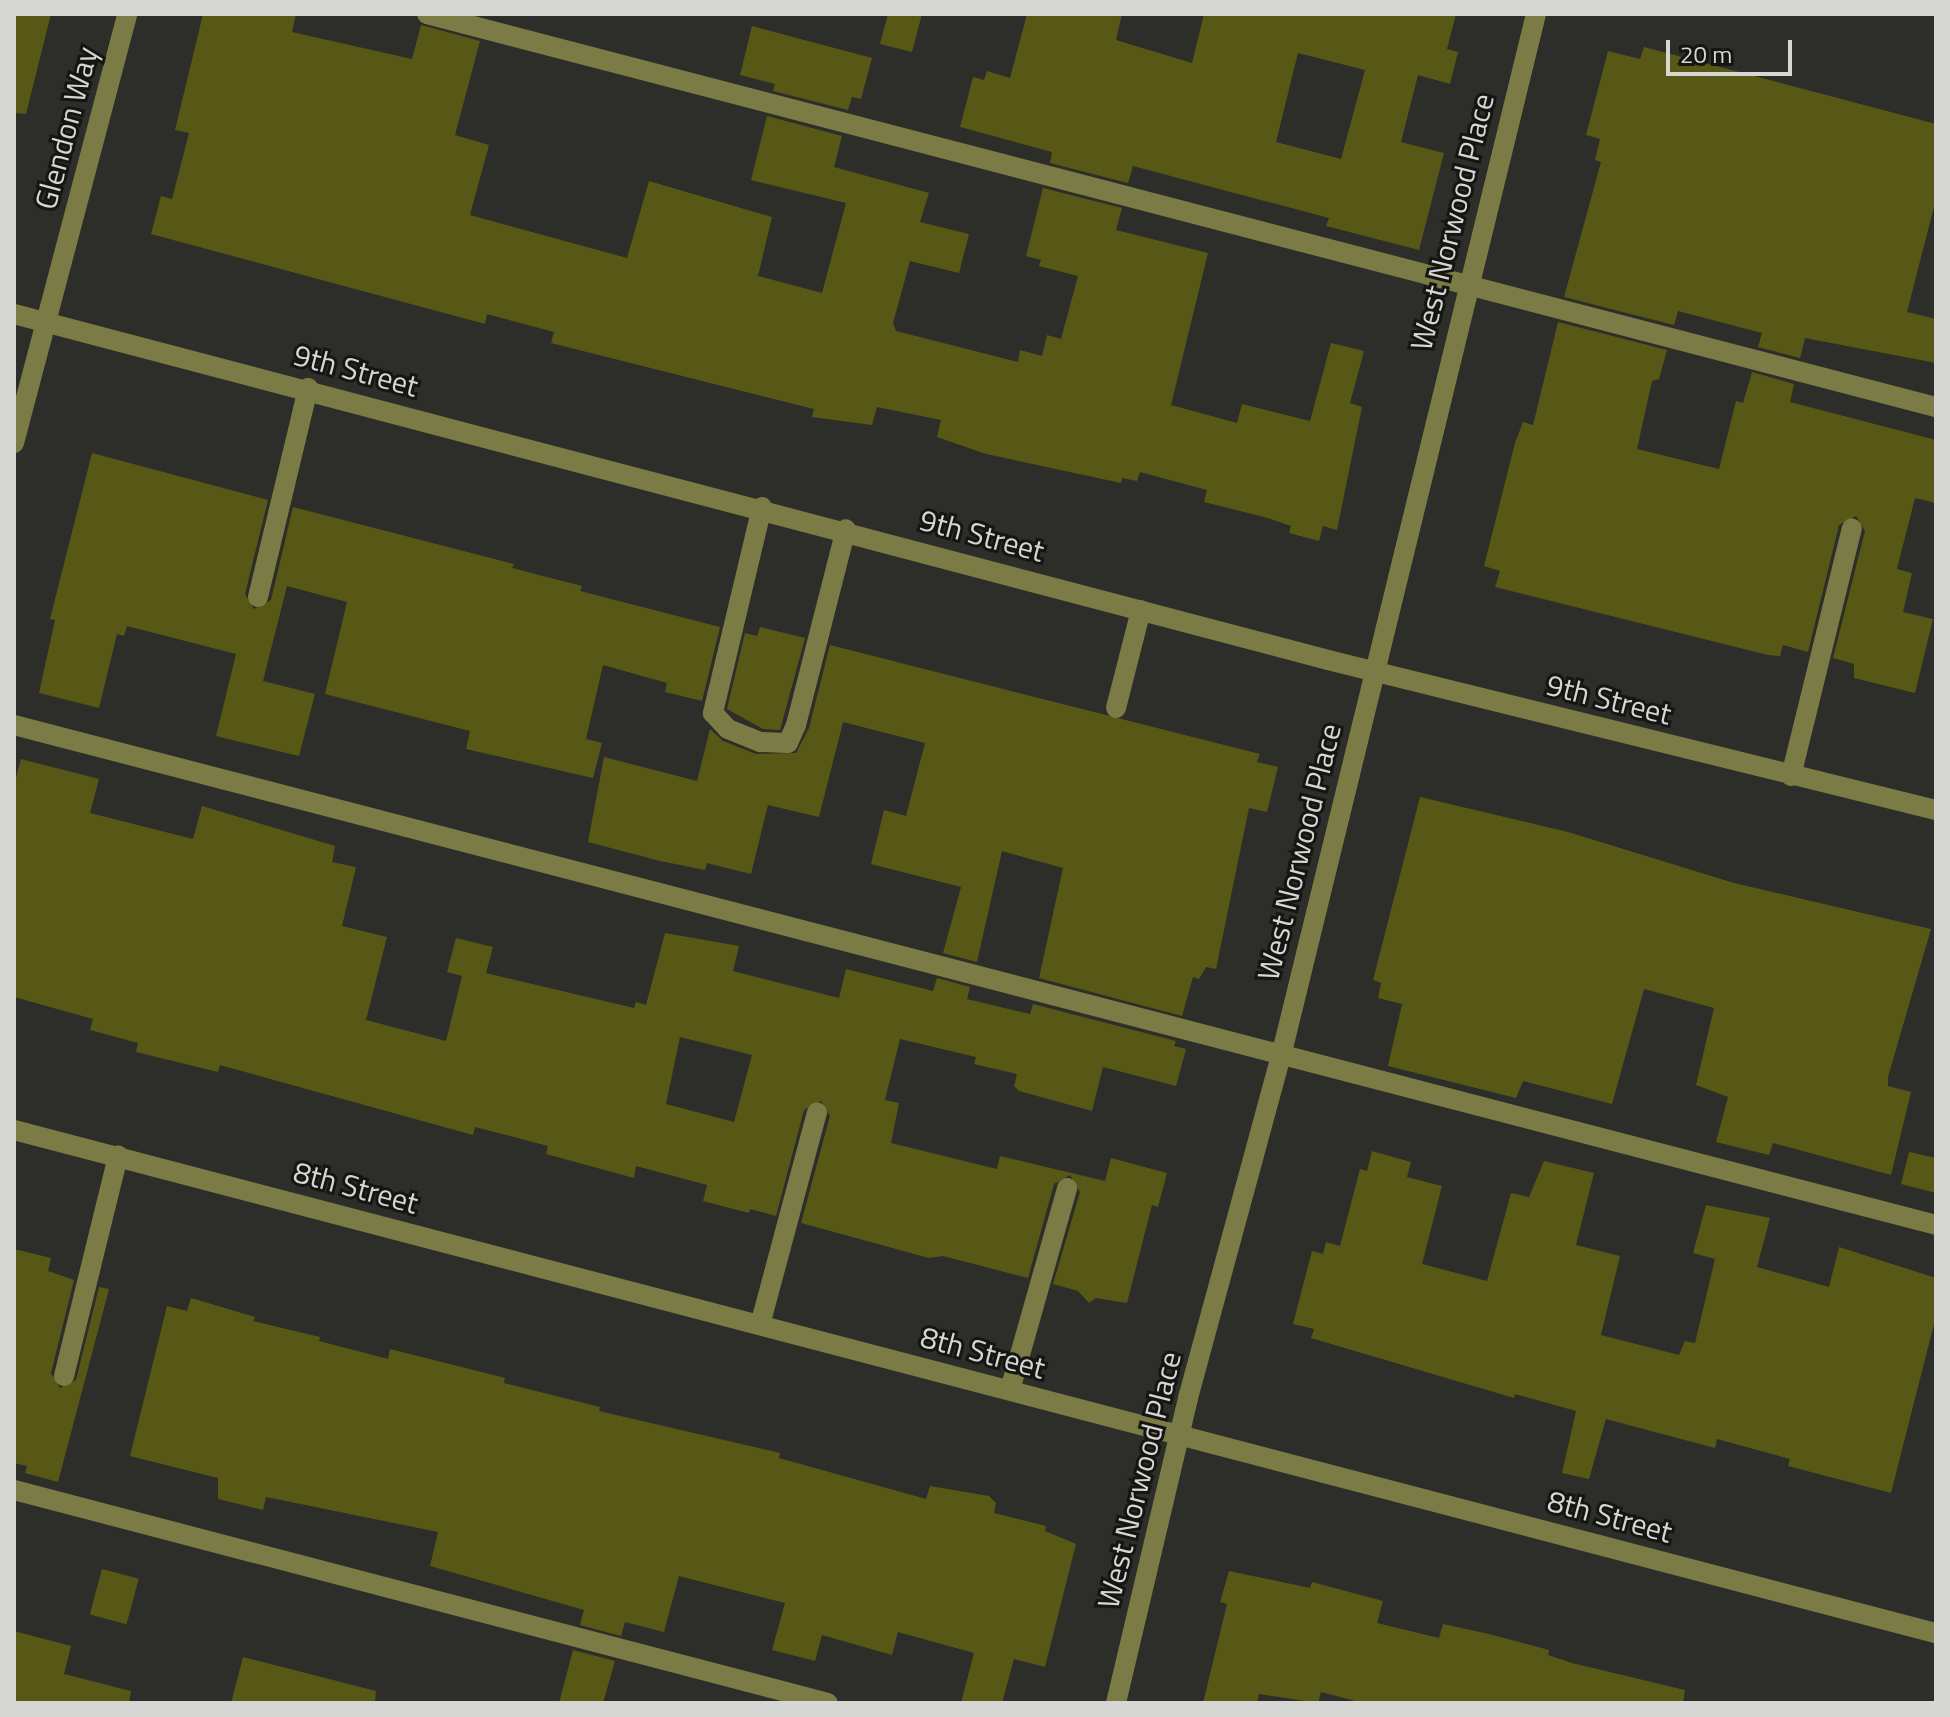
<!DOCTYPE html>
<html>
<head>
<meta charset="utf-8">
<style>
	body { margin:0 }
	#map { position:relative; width:1950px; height:1717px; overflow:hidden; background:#2d2d29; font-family:"Titillium Web",sans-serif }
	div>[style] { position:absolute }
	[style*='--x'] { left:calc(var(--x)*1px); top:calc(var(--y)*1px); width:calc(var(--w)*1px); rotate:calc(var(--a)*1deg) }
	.building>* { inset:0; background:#585816; transform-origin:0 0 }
	.minor>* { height:20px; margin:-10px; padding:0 10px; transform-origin:10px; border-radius:10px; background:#7b7b45 }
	span { translate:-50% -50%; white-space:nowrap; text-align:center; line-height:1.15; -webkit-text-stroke:6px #151513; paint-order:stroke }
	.street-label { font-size:30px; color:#d6d6d4 }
	.frame { position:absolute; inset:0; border:16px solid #d6d6d4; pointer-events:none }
	.scale { position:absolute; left:1666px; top:40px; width:126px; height:36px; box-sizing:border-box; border:4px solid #d6d6d4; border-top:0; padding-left:10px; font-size:24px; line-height:28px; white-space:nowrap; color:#d6d6d4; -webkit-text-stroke:6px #151513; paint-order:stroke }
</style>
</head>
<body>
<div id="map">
	<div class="building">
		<i style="clip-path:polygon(14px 14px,51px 14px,26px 114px,14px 113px)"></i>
		<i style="clip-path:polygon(203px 14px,296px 14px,292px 32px,412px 59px,421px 25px,480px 41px,455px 135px,489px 145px,470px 215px,627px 258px,649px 181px,772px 217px,758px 276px,822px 293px,846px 203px,751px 180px,767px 116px,842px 136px,834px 167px,929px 193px,920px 222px,969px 234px,959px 273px,910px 261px,893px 323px,896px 331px,1018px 362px,1020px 350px,1042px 356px,1047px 335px,1061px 339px,1078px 276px,1039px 266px,1041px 260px,1026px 256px,1043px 188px,1122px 208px,1116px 230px,1208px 253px,1171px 405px,1237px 423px,1242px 404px,1310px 421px,1331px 343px,1364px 351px,1350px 403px,1362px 407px,1337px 530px,1323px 526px,1319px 541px,1289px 533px,1291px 526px,1268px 518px,1204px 502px,1207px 490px,1140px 472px,1137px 481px,1122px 478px,1121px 483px,986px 454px,937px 437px,941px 420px,877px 407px,872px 425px,812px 417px,814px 409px,551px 343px,554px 332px,487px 314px,485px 324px,151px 234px,161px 196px,172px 199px,189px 133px,175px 130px)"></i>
		<i style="clip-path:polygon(888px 14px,922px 14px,912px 52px,880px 44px)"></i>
		<i style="clip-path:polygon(evenodd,1027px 14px,1122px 14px,1116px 40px,1192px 63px,1204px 14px,1456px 14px,1447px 49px,1458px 52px,1450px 84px,1418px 75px,1401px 142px,1444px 153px,1419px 250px,1326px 226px,1329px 218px,1133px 166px,1128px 183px,1050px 163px,1052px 152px,960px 127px,973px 77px,984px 80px,987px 71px,1010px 78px,1027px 14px,1298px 53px,1365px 70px,1341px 159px,1276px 142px,1298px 53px)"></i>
		<i style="clip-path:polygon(752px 26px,872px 58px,861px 99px,852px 97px,848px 110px,773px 91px,775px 84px,740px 75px)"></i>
		<i style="clip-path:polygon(1644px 47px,1936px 124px,1936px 199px,1907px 312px,1936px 319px,1936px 363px,1805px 338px,1800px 358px,1758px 347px,1762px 333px,1678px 311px,1674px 325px,1564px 297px,1601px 162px,1595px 160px,1600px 139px,1586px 135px,1608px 51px,1640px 59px)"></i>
		<i style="clip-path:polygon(1558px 322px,1667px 350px,1659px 379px,1652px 381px,1637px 449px,1719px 469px,1736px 401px,1743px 403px,1752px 372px,1794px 384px,1790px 402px,1936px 440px,1936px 503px,1915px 498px,1897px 569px,1912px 573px,1903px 612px,1933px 619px,1915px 693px,1854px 678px,1854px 664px,1833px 658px,1865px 531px,1856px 516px,1839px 525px,1808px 652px,1783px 645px,1780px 656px,1768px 655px,1495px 587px,1500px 571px,1484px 566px,1515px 443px,1523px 422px,1533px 425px)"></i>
		<i style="clip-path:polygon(92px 453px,268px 500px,245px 594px,254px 609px,271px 600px,293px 507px,514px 564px,512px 568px,582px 586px,580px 591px,720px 627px,702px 701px,665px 692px,667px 683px,603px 665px,586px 739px,602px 743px,593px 778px,466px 749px,470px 731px,325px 694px,347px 602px,287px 586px,263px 681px,315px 694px,299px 756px,216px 736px,236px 654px,127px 626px,124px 636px,117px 634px,99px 708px,39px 693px,55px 620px,50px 619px)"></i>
		<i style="clip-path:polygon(760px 627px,805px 638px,780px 730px,763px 729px,727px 709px,745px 633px,757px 636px)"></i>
		<i style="clip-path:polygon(830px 645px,1260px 754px,1257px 762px,1278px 767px,1267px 812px,1249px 808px,1216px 969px,1206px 967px,1199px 979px,1193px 977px,1182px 1016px,1039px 978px,1063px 868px,1002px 851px,977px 962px,943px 953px,961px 887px,871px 864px,884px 810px,906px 816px,925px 743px,843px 722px,819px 817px,768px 805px,751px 874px,707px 863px,705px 870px,660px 861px,588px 842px,604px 757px,697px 781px,710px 729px,723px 741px,756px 754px,796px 753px,809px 728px)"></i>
		<i style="clip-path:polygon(evenodd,21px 759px,99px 779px,90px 813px,193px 839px,202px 806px,335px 846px,332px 862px,356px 867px,342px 926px,387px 937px,366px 1020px,446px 1041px,462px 976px,447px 972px,456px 938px,493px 947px,486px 973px,634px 1008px,636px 1002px,646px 1005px,665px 933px,739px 946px,733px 971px,839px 998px,846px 969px,933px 991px,937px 978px,970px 987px,967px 999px,1030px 1014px,1033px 1004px,1176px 1041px,1174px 1046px,1186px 1049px,1176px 1086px,1103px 1067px,1092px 1111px,1019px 1091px,1014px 1086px,1017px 1074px,974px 1064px,976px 1057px,900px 1039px,885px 1100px,899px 1103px,891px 1143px,997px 1169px,1000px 1156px,1105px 1181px,1111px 1158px,1167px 1173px,1158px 1207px,1152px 1205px,1127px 1303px,1096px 1298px,1089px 1303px,1078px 1291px,1053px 1284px,1080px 1192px,1070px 1175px,1054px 1184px,1028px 1278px,943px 1256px,929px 1258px,801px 1223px,830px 1116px,821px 1101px,804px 1110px,776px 1216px,750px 1209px,749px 1213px,703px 1201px,707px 1185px,636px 1166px,634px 1178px,546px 1154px,548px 1146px,475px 1127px,473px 1135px,220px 1065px,218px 1072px,136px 1052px,138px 1043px,90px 1030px,93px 1019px,14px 997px,14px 785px,21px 759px,680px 1037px,752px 1055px,734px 1122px,666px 1104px,680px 1037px)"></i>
		<i style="clip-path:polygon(1420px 797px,1568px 832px,1734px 883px,1931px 929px,1888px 1077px,1888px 1086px,1911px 1092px,1891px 1175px,1773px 1143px,1769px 1155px,1716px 1142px,1728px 1097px,1696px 1085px,1714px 1008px,1644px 989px,1612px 1104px,1523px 1081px,1516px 1098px,1388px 1066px,1402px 1004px,1378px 998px,1381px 983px,1373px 980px)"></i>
		<i style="clip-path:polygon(1372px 1151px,1411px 1162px,1407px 1177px,1442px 1186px,1422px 1264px,1487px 1281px,1511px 1193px,1529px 1197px,1544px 1161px,1594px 1173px,1576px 1245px,1620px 1256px,1601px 1335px,1679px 1355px,1685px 1341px,1695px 1343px,1715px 1259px,1693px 1253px,1706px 1205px,1770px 1218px,1757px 1267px,1829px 1287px,1839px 1247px,1936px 1278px,1936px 1316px,1891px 1493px,1788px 1466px,1790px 1459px,1717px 1439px,1715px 1448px,1606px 1419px,1589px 1479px,1562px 1473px,1576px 1411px,1515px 1394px,1514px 1398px,1311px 1338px,1314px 1329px,1293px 1324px,1312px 1251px,1323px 1254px,1326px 1242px,1340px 1246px,1360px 1169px,1367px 1171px)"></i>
		<i style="clip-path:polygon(1909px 1152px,1936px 1158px,1936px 1193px,1901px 1184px)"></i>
		<i style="clip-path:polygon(14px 1249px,51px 1258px,48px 1271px,74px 1280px,51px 1373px,60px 1388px,76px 1380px,99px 1287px,109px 1289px,58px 1482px,25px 1473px,27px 1466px,14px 1463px)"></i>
		<i style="clip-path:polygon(191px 1298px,255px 1317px,253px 1321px,320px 1337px,319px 1341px,388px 1359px,390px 1349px,505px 1378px,504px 1383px,600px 1407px,599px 1411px,780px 1453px,779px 1458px,926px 1499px,930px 1486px,989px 1496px,996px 1503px,994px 1513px,1046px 1526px,1045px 1531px,1076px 1544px,1045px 1667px,1014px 1659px,1002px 1703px,961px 1703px,974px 1653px,898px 1632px,892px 1655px,822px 1635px,815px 1661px,772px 1650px,785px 1603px,679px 1576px,664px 1632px,625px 1622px,621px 1636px,580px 1625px,584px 1610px,430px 1566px,438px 1532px,266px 1497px,263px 1510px,218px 1499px,218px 1478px,130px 1456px,167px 1306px,187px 1311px)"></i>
		<i style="left:102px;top:1569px;width:38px;height:47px;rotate:15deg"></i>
		<i style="clip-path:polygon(1229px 1571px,1310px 1588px,1312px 1582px,1383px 1601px,1377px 1623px,1439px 1638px,1443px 1624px,1489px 1634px,1549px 1650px,1548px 1655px,1572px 1663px,1685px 1690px,1683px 1703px,1363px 1703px,1321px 1692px,1318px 1703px,1259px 1694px,1257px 1703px,1203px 1703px,1227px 1604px,1220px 1602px)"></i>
		<i style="clip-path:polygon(14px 1631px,71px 1646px,64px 1674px,131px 1691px,129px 1703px,14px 1703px)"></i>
		<i style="clip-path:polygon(573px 1650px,615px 1661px,603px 1703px,559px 1703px)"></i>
		<i style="clip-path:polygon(243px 1657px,376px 1691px,375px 1703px,231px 1703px)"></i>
	</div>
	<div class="minor">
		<i style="--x:427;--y:14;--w:1559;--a:14.6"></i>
		<i style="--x:14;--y:314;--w:1359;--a:14.75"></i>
		<i style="--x:1328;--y:660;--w:626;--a:13.86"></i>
		<i style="--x:14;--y:443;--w:444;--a:-75.2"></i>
		<i style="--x:762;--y:507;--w:212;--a:103.4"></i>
		<i style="--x:713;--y:713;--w:22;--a:47"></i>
		<i style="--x:728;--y:729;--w:35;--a:22"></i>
		<i style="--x:760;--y:742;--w:28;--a:2"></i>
		<i style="--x:788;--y:743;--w:20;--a:-66"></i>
		<i style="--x:796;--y:725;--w:202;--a:-75.7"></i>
		<i style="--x:258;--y:597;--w:215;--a:-76.5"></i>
		<i style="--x:1116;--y:708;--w:101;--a:-75.7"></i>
		<i style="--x:14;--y:725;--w:1986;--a:14.58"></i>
		<i style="--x:1791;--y:776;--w:255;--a:-76.2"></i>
		<i style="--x:14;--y:1130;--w:1987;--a:14.67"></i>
		<i style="--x:760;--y:1325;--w:220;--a:-75"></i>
		<i style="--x:64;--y:1376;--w:227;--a:-76.2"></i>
		<i style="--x:1010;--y:1390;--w:210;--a:-74.2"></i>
		<i style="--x:14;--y:1490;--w:841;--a:14.66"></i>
		<i style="--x:1116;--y:1703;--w:313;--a:-76.7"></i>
		<i style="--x:1188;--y:1398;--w:359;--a:-74.8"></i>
		<i style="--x:1282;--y:1052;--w:1069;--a:-76.25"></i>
	</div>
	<div class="street-label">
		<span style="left:66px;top:128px;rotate:-75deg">Glendon Way</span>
		<span style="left:1452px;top:222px;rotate:-76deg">West Norwood Place</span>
		<span style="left:356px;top:370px;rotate:15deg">9th Street</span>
		<span style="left:982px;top:535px;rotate:15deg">9th Street</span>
		<span style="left:1609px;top:699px;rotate:14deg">9th Street</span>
		<span style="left:1299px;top:852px;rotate:-76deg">West Norwood Place</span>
		<span style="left:356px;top:1187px;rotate:15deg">8th Street</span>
		<span style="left:983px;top:1352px;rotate:15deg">8th Street</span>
		<span style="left:1139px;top:1480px;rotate:-76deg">West Norwood Place</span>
		<span style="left:1610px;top:1516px;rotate:15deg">8th Street</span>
	</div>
	<div class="frame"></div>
	<div class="scale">20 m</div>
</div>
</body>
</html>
